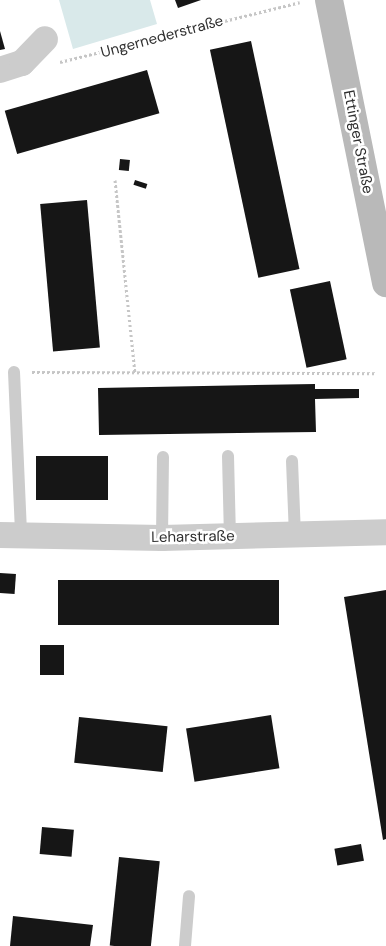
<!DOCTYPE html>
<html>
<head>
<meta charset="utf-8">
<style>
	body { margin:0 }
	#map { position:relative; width:386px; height:946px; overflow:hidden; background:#fff; font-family:"DM Sans",sans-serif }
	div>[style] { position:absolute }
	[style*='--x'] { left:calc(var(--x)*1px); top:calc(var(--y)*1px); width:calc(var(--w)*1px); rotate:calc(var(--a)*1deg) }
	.green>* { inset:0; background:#d9e9ea }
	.building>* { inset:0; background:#161616; transform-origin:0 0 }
	.path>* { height:3px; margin-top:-1.5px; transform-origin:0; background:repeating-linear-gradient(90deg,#c6c6c6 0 2.5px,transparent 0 5px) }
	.service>* { height:12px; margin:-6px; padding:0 6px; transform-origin:6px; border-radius:6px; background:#ccc }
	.minor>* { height:26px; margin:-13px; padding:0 13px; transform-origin:13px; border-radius:13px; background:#ccc }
	.secondary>* { height:28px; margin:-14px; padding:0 14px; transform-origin:14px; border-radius:14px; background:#b9b9b9 }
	span { translate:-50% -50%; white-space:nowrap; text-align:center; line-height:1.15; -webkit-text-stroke:5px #fff; paint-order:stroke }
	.street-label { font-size:15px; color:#2f2f2f }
</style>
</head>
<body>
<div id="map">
	<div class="green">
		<i style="clip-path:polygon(59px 0,150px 0,157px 24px,73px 49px)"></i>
	</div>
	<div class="building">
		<i style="clip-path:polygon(175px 0,201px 0,178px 8px)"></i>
		<i style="clip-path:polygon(0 31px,5px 49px,0 50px)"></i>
		<i style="left:251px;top:41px;width:233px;height:42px;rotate:78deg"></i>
		<i style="left:147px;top:70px;width:45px;height:148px;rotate:74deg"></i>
		<i style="left:120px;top:159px;width:10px;height:11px;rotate:6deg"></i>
		<i style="left:135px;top:180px;width:13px;height:5px;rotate:18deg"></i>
		<i style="left:87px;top:200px;width:148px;height:47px;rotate:85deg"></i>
		<i style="left:330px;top:281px;width:80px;height:41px;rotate:78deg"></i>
		<i style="clip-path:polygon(315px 384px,315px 389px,359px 389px,359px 398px,315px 399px,316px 432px,99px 435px,98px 388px)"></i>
		<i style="left:36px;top:456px;width:72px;height:44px"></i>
		<i style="left:0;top:573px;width:16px;height:20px;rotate:4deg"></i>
		<i style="left:279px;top:580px;width:45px;height:221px;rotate:90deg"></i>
		<i style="clip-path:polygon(386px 590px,386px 839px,383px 840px,344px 597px)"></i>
		<i style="left:64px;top:645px;width:30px;height:24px;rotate:90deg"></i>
		<i style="left:271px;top:715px;width:54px;height:86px;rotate:81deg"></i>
		<i style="left:79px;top:717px;width:89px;height:46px;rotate:6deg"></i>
		<i style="left:42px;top:827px;width:32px;height:27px;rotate:5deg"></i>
		<i style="left:361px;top:844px;width:17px;height:27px;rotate:80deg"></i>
		<i style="left:119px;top:857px;width:41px;height:89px;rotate:6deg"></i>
		<i style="clip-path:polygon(13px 916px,93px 925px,90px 946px,10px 946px)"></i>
	</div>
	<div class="path">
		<i style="--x:60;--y:62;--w:247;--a:-14"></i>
		<i style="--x:115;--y:180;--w:193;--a:84.1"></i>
		<i style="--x:32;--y:372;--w:343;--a:0.2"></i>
	</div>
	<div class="service">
		<i style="--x:14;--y:372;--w:163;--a:87.5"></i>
		<i style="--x:228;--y:456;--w:81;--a:88.6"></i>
		<i style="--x:292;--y:461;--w:74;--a:87.7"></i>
		<i style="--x:162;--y:538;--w:81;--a:-89.3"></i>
		<i style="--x:185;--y:946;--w:50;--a:-85.4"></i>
	</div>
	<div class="minor">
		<i style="--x:0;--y:70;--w:23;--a:-18"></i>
		<i style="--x:22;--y:63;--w:33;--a:-46"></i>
		<i style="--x:0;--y:535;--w:162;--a:1.1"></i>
		<i style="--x:162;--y:538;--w:224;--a:-1.5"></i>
	</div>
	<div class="secondary">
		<i style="--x:329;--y:0;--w:289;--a:78.6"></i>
	</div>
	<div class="street-label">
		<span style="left:162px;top:37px;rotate:-15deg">Ungernederstraße</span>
		<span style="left:358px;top:142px;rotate:79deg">Ettinger Straße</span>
		<span style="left:193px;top:537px;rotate:-1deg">Leharstraße</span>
	</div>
</div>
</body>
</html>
